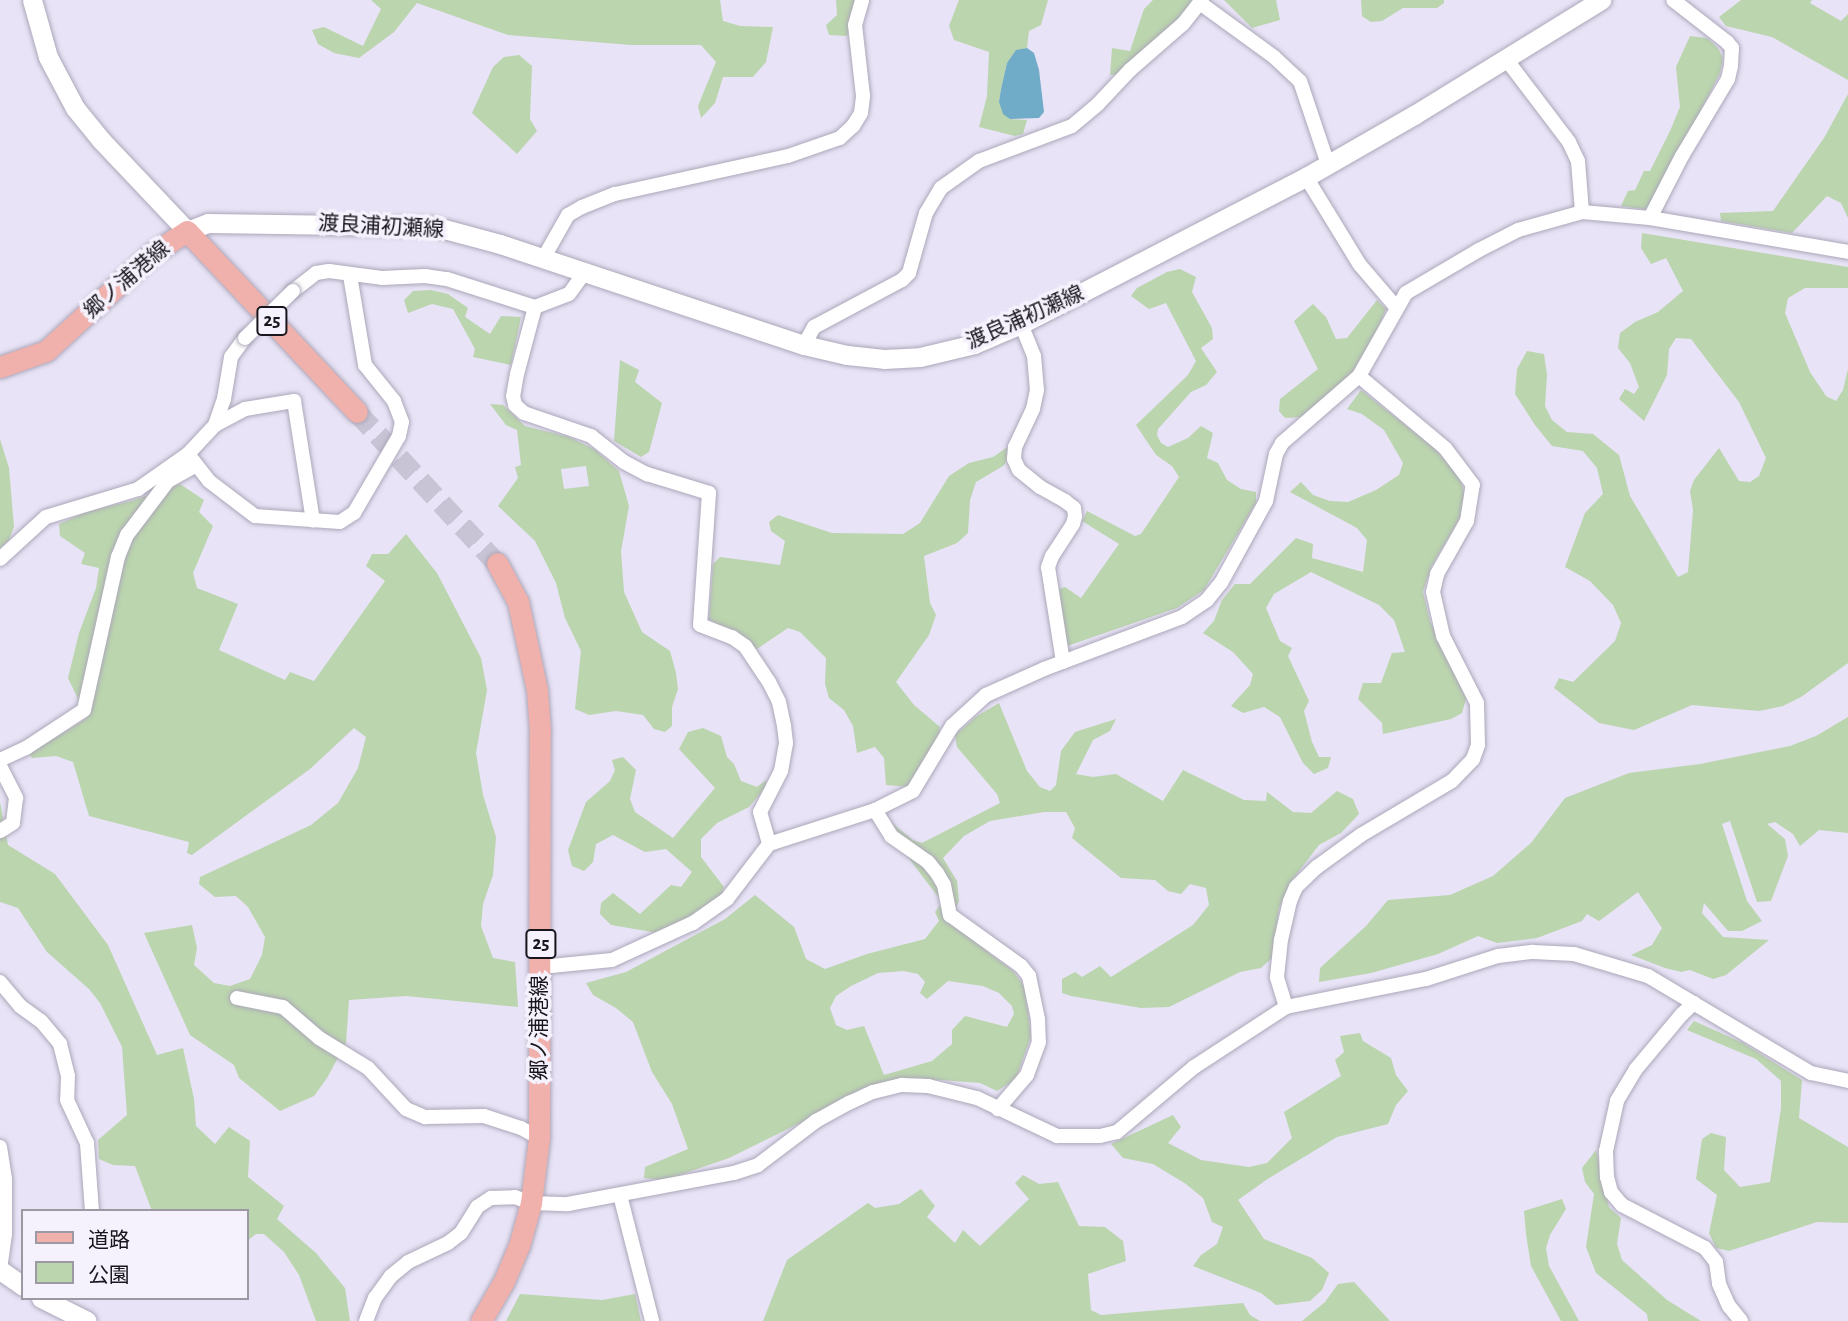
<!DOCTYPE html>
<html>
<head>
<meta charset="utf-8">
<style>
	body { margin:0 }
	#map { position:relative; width:1848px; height:1321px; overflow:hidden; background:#e8e3f6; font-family:"Alegreya Sans","Noto Sans JP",sans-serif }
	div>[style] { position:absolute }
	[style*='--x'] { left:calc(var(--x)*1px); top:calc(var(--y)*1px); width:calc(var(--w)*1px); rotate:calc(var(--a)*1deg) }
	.green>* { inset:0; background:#bbd5ae }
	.water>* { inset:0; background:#70abc7 }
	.primary-tunnel>* { height:21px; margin-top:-10.5px; transform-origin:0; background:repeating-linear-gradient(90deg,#c9c4d5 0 21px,transparent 0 31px) }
	.roads { filter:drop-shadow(0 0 2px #aca7b9) drop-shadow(0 0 2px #aca7b9) }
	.street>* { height:14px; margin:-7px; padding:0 7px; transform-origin:7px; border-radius:7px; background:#fff }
	.secondary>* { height:19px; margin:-9.5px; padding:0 9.5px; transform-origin:9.5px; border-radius:9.5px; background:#fff }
	.primary>* { height:21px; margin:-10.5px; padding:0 10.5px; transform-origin:10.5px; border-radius:10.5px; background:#f0b1ac }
	.bridges { filter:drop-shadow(0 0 2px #aca7b9) drop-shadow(0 0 2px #aca7b9) }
	.street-bridge>* { height:14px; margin:-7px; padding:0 7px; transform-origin:7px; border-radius:7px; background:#fff }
	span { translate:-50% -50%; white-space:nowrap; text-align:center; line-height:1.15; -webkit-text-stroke:7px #f5f1fd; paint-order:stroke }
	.shield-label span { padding:2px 5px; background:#f5f1fd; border:2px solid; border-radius:5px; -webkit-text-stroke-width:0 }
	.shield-label { font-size:19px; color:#18161c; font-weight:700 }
	.street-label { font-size:21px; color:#18161c }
	.legend { position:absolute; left:21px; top:1209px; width:228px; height:91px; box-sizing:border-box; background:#f5f1fd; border:2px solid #9d99a3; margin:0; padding:9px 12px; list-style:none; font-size:21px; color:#18161c }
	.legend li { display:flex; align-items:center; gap:14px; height:35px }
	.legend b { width:35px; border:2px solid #9d99a3 }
</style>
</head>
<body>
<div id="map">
	<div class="green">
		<i style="clip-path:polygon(371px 0,720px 0,723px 21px,740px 26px,773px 27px,766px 62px,753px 77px,723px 77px,715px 103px,701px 118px,698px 106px,716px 62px,701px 45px,631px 45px,508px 35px,417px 3px,394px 32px,359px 58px,334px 53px,318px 44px,312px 30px,324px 27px,363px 46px,381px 9px)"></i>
		<i style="clip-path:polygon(836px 0,858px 0,847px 36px,829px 35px,826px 25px,837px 15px)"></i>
		<i style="clip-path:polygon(959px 0,1048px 0,1041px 25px,1029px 31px,1027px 48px,1016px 51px,1007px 63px,1001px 89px,999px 102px,1010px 119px,1027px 120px,1023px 134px,1015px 136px,979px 127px,987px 96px,989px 52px,954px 40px,949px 26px)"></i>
		<i style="clip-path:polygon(1153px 0,1194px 0,1174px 25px,1118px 74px,1110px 75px,1112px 48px,1130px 51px,1144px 9px)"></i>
		<i style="clip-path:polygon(1224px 0,1276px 0,1280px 20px,1252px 28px)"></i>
		<i style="clip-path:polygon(1361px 0,1444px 0,1444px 3px,1437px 8px,1403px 8px,1382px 21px,1371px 22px,1362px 16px)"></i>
		<i style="clip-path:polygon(1741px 0,1812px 0,1810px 3px,1841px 21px,1848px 14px,1848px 80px,1772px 37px,1726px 26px,1719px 17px)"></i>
		<i style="clip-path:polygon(1690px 36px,1707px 38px,1718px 48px,1723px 58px,1720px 73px,1650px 210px,1621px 206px,1628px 191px,1635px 190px,1644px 171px,1650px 171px,1670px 131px,1680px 107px,1676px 67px)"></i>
		<i style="clip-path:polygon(519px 55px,532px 66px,530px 119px,537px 131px,517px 154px,472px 113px,493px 67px,504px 57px)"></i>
		<i style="clip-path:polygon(1848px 94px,1848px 218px,1841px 203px,1827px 196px,1792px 233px,1721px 221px,1720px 213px,1773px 211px,1824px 138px)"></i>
		<i style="clip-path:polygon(1642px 233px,1848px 267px,1848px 288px,1805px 288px,1788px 298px,1785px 313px,1810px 372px,1826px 396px,1836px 401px,1843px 390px,1848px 369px,1848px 663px,1801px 697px,1783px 706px,1759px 711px,1692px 705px,1634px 730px,1599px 723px,1554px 688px,1559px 678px,1573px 682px,1615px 641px,1621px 623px,1613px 605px,1590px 581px,1565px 567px,1585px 513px,1603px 494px,1597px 468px,1583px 451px,1552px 446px,1535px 425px,1515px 394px,1517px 369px,1527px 351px,1544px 354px,1547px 375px,1545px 406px,1552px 420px,1567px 432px,1593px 434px,1619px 455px,1630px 496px,1678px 577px,1688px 572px,1693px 510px,1690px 491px,1694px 480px,1719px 448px,1739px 481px,1750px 482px,1759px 476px,1766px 458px,1739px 402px,1691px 339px,1676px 338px,1669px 349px,1667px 375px,1644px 421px,1619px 399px,1625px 389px,1634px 394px,1639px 387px,1630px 363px,1618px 348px,1620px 333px,1635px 322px,1658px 312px,1683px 291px,1666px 258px,1651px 264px,1641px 248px)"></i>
		<i style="clip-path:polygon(1180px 269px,1196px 277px,1192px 292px,1212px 328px,1213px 339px,1201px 348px,1217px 372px,1206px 385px,1191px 392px,1158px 429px,1157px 435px,1161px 443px,1168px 447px,1188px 438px,1201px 426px,1213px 433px,1207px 458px,1218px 463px,1227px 480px,1241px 489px,1256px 492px,1256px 503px,1204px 590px,1177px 608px,1067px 646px,1059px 589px,1065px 587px,1081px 598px,1119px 544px,1082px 521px,1087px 511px,1135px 536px,1141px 534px,1179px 477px,1172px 466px,1156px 455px,1136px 425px,1188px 375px,1196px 361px,1166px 303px,1149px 309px,1131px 296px,1137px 288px,1167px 272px)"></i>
		<i style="clip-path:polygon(431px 290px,448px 294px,468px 308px,465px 317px,490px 334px,501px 316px,521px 317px,511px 365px,473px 357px,475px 349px,453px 309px,432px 304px,408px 313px,404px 300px,413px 291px)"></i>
		<i style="clip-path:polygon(1377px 300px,1386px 309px,1371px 346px,1353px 374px,1304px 417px,1285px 418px,1279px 411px,1280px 399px,1318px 369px,1294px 321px,1313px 304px,1326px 317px,1336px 339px,1347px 338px)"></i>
		<i style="clip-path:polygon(620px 360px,639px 370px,635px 382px,662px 403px,649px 452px,641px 457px,614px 441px)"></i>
		<i style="clip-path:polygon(1361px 390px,1433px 447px,1460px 477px,1464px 492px,1463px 513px,1431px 567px,1423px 592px,1430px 621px,1466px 699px,1462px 713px,1451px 719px,1383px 734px,1382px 723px,1358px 699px,1363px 683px,1381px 683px,1392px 653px,1405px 652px,1394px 620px,1379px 605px,1311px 572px,1274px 594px,1266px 608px,1280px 641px,1292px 648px,1288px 656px,1309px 701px,1304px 711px,1312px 742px,1319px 757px,1331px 757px,1328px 768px,1314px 774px,1303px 763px,1280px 717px,1264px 707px,1243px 713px,1231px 706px,1250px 685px,1253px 674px,1233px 652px,1203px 633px,1214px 621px,1222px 600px,1235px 584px,1250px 584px,1296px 538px,1313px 544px,1312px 558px,1363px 572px,1367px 540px,1357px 528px,1290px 492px,1301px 482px,1313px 495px,1330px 501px,1348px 502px,1376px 490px,1399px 475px,1403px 463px,1384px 430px,1362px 414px,1347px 409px)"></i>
		<i style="clip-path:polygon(evenodd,490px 404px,503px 405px,525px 426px,569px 437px,594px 449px,619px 471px,629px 506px,621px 551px,624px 592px,642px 632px,670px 651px,676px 673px,678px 689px,672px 707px,672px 726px,665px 732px,654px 729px,643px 715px,616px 711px,589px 715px,575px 709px,581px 651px,565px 618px,556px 583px,535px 541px,498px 506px,518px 478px,515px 467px,521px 465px,517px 430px,506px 425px,490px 404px,586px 466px,589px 486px,564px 489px,561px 469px,586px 466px)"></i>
		<i style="clip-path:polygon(0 439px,9px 468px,14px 527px,9px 540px,0 548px)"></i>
		<i style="clip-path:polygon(1006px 448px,1011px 450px,1011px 456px,1003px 466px,976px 482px,970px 500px,968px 533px,957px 543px,924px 556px,930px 603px,936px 615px,929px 635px,896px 682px,914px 705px,940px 727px,939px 736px,909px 787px,886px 785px,884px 758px,875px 747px,857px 753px,853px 726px,844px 710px,829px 698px,825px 684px,826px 658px,800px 632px,788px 628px,757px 649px,709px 619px,713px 564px,720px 557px,780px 565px,785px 541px,771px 531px,769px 522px,778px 515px,832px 533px,903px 534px,920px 523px,949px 476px,969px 463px,993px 457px)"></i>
		<i style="clip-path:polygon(180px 484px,204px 500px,199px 512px,213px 526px,193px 573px,197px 588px,238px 604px,219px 650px,285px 680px,290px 672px,314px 681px,385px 581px,366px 566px,372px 554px,388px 554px,406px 534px,437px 573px,481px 658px,487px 690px,476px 753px,483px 795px,496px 837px,493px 875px,483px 904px,481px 926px,493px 958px,515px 962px,518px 1007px,406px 996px,349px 1000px,346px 1043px,327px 1078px,314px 1096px,280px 1111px,239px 1078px,234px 1065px,190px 1035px,144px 933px,192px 925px,197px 948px,194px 965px,214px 983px,230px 986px,250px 979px,262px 955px,265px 937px,248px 907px,236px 896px,215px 897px,199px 884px,200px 877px,311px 825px,338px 803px,358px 768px,366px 737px,354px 728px,310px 769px,192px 855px,187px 853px,189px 842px,89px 816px,73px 762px,56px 756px,32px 758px,29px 754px,87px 718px,68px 678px,79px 633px,96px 588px,99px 568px,81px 564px,85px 553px,60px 536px,59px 524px,86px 512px,131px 501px)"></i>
		<i style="clip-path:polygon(evenodd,999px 703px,1027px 771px,1040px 787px,1050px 791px,1056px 785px,1061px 751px,1075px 732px,1116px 719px,1110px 731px,1093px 740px,1076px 774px,1093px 777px,1116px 774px,1163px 801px,1183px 770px,1244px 800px,1266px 801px,1267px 792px,1293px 812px,1311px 813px,1337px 791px,1353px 799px,1359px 814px,1341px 833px,1319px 845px,1293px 879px,1279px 908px,1272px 958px,1261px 968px,1240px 972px,1169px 1007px,1141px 1008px,1071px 996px,1062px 993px,1062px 979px,1075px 972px,1082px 977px,1100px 966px,1111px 977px,1193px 925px,1209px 905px,1206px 888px,1190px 884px,1181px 894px,1168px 891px,1155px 880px,1121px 878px,1072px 838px,1075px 828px,1066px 812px,1044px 812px,990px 821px,964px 836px,943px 858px,957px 881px,959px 901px,950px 923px,1013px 971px,1025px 987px,1031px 1036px,1016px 1079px,997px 1091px,980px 1083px,915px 1078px,880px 1084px,849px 1095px,812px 1117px,729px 1158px,665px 1180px,644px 1178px,645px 1167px,688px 1149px,672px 1104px,652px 1072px,633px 1022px,616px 1008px,593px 995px,586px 983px,626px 972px,725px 919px,755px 895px,794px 927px,806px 959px,825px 969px,867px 954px,925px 939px,939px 921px,935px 912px,942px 902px,904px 852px,887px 819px,913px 840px,922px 843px,1000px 803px,997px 794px,957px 747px,955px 735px,977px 716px,999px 703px,904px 971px,918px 974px,925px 982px,920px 993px,927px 999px,948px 981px,983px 986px,999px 993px,1012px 1006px,1014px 1014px,1007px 1027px,965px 1016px,952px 1030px,952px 1044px,932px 1061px,884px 1075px,864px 1026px,847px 1030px,836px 1025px,830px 1008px,836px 996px,851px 986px,878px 973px,904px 971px)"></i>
		<i style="clip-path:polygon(1848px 717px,1848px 833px,1819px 830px,1800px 846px,1793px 834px,1775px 822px,1767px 824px,1785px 839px,1788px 856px,1771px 901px,1757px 902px,1730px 821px,1722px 824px,1747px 901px,1762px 921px,1742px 931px,1728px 931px,1704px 903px,1702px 913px,1723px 937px,1769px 940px,1726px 975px,1713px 979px,1690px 970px,1681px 972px,1665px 968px,1631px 955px,1652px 945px,1662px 928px,1638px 892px,1599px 921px,1587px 914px,1582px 921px,1537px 938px,1497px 943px,1478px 936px,1438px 954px,1371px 973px,1319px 982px,1320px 968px,1366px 926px,1388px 900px,1450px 895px,1493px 876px,1531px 843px,1565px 798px,1629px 773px,1700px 764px,1790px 746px,1816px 736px)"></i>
		<i style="clip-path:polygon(703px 728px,721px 736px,727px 757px,734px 764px,741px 781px,757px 787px,766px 780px,766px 787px,749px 807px,717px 823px,701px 839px,701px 857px,724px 887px,720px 898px,699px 914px,658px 933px,611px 925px,600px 914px,601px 903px,613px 893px,640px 914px,671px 885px,681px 887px,692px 872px,666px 849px,645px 852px,613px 835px,596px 844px,593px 862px,584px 871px,572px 866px,568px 850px,586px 802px,610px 781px,615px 770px,612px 760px,623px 757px,636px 770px,630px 799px,635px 812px,673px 838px,715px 788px,679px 749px,688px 732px)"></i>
		<i style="clip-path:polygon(0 802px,8px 845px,55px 874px,108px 945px,157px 1055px,183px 1048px,194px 1099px,196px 1126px,215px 1144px,229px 1127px,250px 1141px,248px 1177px,284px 1206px,277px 1219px,316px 1253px,345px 1288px,350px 1321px,316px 1321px,299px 1275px,284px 1252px,264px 1234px,256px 1234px,247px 1241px,247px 1211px,152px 1211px,135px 1166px,113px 1165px,99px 1159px,98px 1140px,127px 1115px,122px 1047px,100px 1003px,89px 989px,47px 952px,18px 908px,0 902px)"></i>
		<i style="clip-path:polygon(1694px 1021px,1743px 1043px,1802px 1080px,1799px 1118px,1848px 1147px,1848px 1223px,1817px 1222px,1729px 1251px,1716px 1248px,1709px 1233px,1717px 1195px,1696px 1179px,1702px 1139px,1711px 1133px,1726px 1137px,1724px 1170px,1740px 1187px,1770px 1182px,1781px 1108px,1781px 1081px,1756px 1059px,1687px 1030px)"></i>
		<i style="clip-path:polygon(1360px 1033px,1363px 1041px,1391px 1058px,1396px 1075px,1408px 1091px,1396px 1105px,1388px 1124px,1337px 1137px,1269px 1178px,1238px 1200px,1264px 1239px,1312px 1258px,1329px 1273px,1322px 1290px,1310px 1301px,1276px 1305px,1261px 1293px,1193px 1266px,1201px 1255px,1217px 1244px,1223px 1227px,1212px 1222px,1203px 1198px,1186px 1184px,1153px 1164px,1123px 1158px,1111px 1144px,1173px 1115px,1181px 1127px,1168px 1143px,1201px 1160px,1249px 1167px,1267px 1163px,1292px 1138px,1284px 1112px,1341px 1076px,1335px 1060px,1344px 1052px,1340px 1036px)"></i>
		<i style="clip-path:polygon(1596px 1150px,1609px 1207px,1621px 1218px,1617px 1244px,1622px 1260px,1667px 1300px,1701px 1321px,1648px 1321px,1647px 1314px,1596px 1273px,1586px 1247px,1594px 1194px,1585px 1182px,1582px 1168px)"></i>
		<i style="clip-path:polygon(1023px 1175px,1039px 1184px,1058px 1182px,1079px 1226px,1105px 1227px,1123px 1241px,1126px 1261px,1088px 1274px,1091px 1310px,1101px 1315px,1243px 1303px,1250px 1315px,1260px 1321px,763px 1321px,787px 1260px,868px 1203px,875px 1208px,899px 1204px,921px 1189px,935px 1206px,927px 1217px,955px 1243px,963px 1230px,980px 1246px,1029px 1199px,1015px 1183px)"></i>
		<i style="clip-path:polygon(1562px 1199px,1566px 1209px,1550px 1235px,1546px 1248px,1549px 1266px,1579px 1321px,1561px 1321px,1531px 1266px,1526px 1234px,1524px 1211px)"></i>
		<i style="clip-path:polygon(1354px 1282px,1390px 1321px,1302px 1321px,1325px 1302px,1338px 1284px)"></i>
		<i style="clip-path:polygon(520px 1294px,602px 1300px,635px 1294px,641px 1321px,506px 1321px)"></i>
	</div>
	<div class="water">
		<i style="clip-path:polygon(1027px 48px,1034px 53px,1039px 70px,1044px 112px,1039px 118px,1010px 119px,1003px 114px,999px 102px,1001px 89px,1007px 63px,1016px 50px)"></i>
	</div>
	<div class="primary-tunnel">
		<i style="--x:357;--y:412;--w:206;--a:47.2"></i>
	</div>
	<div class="roads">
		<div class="street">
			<i style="--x:1200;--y:3;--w:92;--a:36.1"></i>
			<i style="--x:1274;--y:57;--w:35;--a:43"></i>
			<i style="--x:1300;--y:81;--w:88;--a:71.4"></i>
			<i style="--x:1506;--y:59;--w:104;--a:52.8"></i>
			<i style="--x:1569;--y:142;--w:21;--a:65"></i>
			<i style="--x:1578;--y:161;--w:51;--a:85.5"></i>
			<i style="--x:1306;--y:177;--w:103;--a:58.5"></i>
			<i style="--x:1360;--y:265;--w:55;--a:49.4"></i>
			<i style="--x:1650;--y:218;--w:70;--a:-62.7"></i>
			<i style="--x:1682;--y:156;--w:90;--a:-59.1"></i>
			<i style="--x:1728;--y:79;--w:13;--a:-77"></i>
			<i style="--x:1731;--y:66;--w:18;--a:-87"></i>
			<i style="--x:1732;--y:48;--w:8;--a:-130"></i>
			<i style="--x:1727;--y:42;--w:68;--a:-142.1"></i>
			<i style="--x:543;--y:259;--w:51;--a:-60.4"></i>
			<i style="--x:568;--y:215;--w:16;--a:-30"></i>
			<i style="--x:582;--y:207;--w:35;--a:-22"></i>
			<i style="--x:615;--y:194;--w:177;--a:-12.4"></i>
			<i style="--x:788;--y:156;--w:55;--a:-19.1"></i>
			<i style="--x:840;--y:138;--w:18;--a:-43"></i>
			<i style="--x:853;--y:126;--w:15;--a:-58"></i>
			<i style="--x:861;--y:113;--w:17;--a:-83"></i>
			<i style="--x:863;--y:96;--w:71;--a:-96.4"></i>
			<i style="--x:855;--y:25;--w:26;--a:-74"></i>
			<i style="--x:293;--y:291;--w:29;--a:-38"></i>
			<i style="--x:316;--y:273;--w:13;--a:-9"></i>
			<i style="--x:329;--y:271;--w:53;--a:7.5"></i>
			<i style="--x:382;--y:278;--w:43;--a:-2.7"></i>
			<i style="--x:425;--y:276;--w:22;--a:8"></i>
			<i style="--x:447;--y:279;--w:92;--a:17.7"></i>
			<i style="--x:535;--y:307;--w:36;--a:-21"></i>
			<i style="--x:569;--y:294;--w:26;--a:-54"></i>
			<i style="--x:535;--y:307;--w:69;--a:105"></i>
			<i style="--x:517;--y:374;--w:22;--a:100"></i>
			<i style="--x:513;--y:396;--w:9;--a:77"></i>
			<i style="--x:515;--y:405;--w:12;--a:42"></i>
			<i style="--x:524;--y:413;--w:71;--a:18.9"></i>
			<i style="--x:591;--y:436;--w:42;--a:38.2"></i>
			<i style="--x:624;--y:462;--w:26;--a:28"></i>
			<i style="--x:647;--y:474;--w:65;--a:17"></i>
			<i style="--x:709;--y:493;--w:132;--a:93.9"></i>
			<i style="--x:700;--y:625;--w:34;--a:21"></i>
			<i style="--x:732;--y:637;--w:16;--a:35"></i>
			<i style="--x:745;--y:646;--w:43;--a:56.3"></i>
			<i style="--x:769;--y:682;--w:22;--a:63"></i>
			<i style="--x:779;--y:702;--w:25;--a:78"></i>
			<i style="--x:784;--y:726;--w:17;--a:83"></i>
			<i style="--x:786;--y:743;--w:28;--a:100"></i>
			<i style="--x:781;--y:771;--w:46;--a:117.1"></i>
			<i style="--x:760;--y:812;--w:33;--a:74"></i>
			<i style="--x:1021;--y:324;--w:35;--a:68"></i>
			<i style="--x:1034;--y:356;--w:34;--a:85"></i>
			<i style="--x:1037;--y:390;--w:19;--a:102"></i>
			<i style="--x:1033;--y:409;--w:42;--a:115.3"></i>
			<i style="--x:1015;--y:447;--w:12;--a:95"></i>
			<i style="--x:1014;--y:459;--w:12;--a:66"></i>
			<i style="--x:1019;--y:470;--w:27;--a:39"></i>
			<i style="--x:1040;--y:487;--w:29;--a:29"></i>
			<i style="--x:1065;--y:501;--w:11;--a:38"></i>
			<i style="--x:1074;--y:508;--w:8;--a:83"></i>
			<i style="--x:1075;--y:516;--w:8;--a:104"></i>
			<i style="--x:1073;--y:524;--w:38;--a:123"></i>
			<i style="--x:1052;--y:556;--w:12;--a:110"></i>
			<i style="--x:1048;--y:567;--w:96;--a:81"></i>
			<i style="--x:804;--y:345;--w:21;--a:-61"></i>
			<i style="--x:814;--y:327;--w:100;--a:-28.1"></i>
			<i style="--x:902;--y:280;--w:10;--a:-45"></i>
			<i style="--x:909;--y:273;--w:62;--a:-74.2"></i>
			<i style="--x:926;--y:213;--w:29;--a:-59"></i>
			<i style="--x:941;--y:188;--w:47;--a:-35.4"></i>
			<i style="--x:979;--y:161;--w:99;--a:-20.6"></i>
			<i style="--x:1072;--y:126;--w:34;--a:-40"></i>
			<i style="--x:1098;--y:104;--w:47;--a:-46.7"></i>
			<i style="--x:1130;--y:70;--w:70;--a:-41"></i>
			<i style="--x:1183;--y:24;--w:31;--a:-52"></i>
			<i style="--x:215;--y:425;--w:34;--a:-28"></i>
			<i style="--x:245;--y:409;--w:50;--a:-9.3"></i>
			<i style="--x:294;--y:401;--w:121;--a:81"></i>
			<i style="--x:188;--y:454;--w:34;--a:52"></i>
			<i style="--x:209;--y:481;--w:58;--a:37.3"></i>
			<i style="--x:255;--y:516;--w:85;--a:4"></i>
			<i style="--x:340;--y:522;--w:17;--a:-33"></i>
			<i style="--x:354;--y:513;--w:89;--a:-59.7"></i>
			<i style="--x:399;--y:436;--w:14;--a:-78"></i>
			<i style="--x:402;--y:422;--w:22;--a:-111"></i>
			<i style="--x:394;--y:401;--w:46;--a:-128.9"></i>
			<i style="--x:365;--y:365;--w:91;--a:-99.5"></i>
			<i style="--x:0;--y:559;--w:62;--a:-42.4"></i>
			<i style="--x:46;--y:517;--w:96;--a:-16.9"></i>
			<i style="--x:138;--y:489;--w:61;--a:-35"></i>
			<i style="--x:188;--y:454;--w:40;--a:-47"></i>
			<i style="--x:215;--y:425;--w:28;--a:-71"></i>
			<i style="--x:224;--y:399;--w:43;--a:-80.5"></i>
			<i style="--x:231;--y:357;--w:24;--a:-54"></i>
			<i style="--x:0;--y:760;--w:29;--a:-25"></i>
			<i style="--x:26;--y:748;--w:69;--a:-33.2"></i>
			<i style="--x:84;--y:710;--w:157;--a:-77.5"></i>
			<i style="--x:118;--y:557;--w:24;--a:-68"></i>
			<i style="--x:127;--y:535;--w:68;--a:-52.8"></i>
			<i style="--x:168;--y:481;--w:31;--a:-29"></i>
			<i style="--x:0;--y:766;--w:36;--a:63"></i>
			<i style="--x:16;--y:798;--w:25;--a:97"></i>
			<i style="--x:13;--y:823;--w:15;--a:148"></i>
			<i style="--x:875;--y:810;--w:31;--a:58"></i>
			<i style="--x:891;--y:836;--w:45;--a:35.1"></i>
			<i style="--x:928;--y:862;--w:14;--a:51"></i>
			<i style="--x:937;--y:873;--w:14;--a:60"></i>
			<i style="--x:944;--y:885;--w:31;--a:79"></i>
			<i style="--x:950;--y:915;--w:87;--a:35.7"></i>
			<i style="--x:1021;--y:966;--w:13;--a:51"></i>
			<i style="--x:1029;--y:976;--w:44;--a:78.2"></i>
			<i style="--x:1038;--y:1019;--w:23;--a:88"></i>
			<i style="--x:1039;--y:1042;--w:35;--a:110"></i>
			<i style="--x:1027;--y:1075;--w:45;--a:130.5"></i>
			<i style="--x:541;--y:967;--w:71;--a:-5.6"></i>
			<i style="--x:612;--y:960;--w:89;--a:-24.6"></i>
			<i style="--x:693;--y:923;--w:42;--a:-35.2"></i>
			<i style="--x:727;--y:899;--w:69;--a:-52.6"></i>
			<i style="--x:769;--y:844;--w:111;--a:-17.8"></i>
			<i style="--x:875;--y:810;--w:42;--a:-26.6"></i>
			<i style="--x:913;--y:791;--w:76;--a:-59"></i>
			<i style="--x:952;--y:726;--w:46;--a:-42.4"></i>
			<i style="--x:986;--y:695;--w:64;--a:-24.1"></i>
			<i style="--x:1044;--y:669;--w:147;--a:-20.6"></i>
			<i style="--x:1182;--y:617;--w:30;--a:-34"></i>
			<i style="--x:1207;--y:600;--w:22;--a:-51"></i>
			<i style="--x:1221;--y:583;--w:94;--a:-61.2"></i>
			<i style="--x:1266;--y:501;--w:48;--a:-78"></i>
			<i style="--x:1276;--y:454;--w:13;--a:-61"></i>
			<i style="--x:1282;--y:443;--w:102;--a:-41"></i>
			<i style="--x:1359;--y:376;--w:95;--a:-60.5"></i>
			<i style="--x:1406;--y:293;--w:85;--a:-30.5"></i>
			<i style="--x:1479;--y:250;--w:44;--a:-27.1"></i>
			<i style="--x:1518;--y:230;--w:66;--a:-15.7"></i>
			<i style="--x:1582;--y:212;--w:68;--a:5"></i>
			<i style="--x:1650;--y:218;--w:201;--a:9.7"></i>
			<i style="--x:0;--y:982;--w:31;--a:50"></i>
			<i style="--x:20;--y:1006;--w:26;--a:36"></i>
			<i style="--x:41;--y:1021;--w:30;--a:50"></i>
			<i style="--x:60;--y:1044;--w:33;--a:76"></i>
			<i style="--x:68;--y:1076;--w:24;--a:92"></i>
			<i style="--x:67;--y:1100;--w:47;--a:65.1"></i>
			<i style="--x:87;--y:1143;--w:68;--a:85.8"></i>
			<i style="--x:237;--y:998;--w:47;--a:11.1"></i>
			<i style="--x:283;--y:1007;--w:48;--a:40.7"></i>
			<i style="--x:319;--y:1038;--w:57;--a:31.5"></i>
			<i style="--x:368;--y:1068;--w:56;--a:47.2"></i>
			<i style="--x:406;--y:1109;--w:21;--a:23"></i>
			<i style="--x:425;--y:1117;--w:59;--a:-1"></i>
			<i style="--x:484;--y:1116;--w:39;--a:18"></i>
			<i style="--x:521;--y:1128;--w:21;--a:29"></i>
			<i style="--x:1694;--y:1003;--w:16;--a:137"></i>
			<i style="--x:1682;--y:1014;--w:72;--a:129.9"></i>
			<i style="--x:1636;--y:1069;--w:37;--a:121"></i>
			<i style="--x:1617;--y:1101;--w:51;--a:102.4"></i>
			<i style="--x:1606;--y:1151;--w:26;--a:88"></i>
			<i style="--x:1607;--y:1177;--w:16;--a:75"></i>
			<i style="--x:1611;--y:1192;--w:17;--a:50"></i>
			<i style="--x:1622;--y:1205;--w:93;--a:27.4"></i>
			<i style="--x:1705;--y:1248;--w:18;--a:52"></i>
			<i style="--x:1716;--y:1262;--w:22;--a:82"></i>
			<i style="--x:1719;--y:1284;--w:24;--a:66"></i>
			<i style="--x:1729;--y:1306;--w:19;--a:51"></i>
			<i style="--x:1286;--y:1007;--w:31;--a:-107"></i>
			<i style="--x:1277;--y:977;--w:37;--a:-84"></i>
			<i style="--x:1281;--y:940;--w:40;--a:-77"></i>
			<i style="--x:1290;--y:901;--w:15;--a:-67"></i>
			<i style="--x:1296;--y:887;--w:29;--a:-44"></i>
			<i style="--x:1317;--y:867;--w:54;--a:-36"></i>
			<i style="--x:1361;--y:835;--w:106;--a:-30.7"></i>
			<i style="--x:1452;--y:781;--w:30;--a:-46"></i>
			<i style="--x:1473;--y:759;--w:15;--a:-70"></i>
			<i style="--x:1478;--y:745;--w:42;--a:-91.4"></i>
			<i style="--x:1477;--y:703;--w:75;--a:-116.9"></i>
			<i style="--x:1443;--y:636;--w:45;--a:-102.8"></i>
			<i style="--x:1433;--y:592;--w:18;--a:-77"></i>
			<i style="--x:1437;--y:574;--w:61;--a:-60.5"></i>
			<i style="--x:1467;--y:521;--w:36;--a:-81"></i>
			<i style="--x:1473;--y:485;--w:46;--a:-127.1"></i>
			<i style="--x:1445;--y:448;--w:112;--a:-140.1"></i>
			<i style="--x:0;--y:1147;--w:32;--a:81"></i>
			<i style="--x:5;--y:1179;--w:55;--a:90"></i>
			<i style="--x:5;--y:1234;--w:37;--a:98"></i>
			<i style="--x:620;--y:1195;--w:130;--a:75.7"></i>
			<i style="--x:366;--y:1321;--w:25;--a:-69"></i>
			<i style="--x:375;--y:1298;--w:27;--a:-54"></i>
			<i style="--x:391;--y:1276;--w:22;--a:-39"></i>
			<i style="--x:408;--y:1262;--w:44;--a:-25.4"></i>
			<i style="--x:448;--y:1243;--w:16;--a:-38"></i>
			<i style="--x:461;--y:1233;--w:31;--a:-58"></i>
			<i style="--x:477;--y:1207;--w:17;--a:-33"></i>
			<i style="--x:491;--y:1198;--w:24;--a:-2"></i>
			<i style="--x:515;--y:1197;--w:17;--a:21"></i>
			<i style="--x:531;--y:1203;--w:37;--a:2"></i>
			<i style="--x:568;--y:1204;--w:169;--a:-10.6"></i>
			<i style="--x:734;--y:1173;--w:25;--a:-18"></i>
			<i style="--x:758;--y:1165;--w:73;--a:-37.2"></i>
			<i style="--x:816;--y:1121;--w:38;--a:-29"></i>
			<i style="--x:849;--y:1103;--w:26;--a:-25"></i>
			<i style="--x:873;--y:1092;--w:30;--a:-14"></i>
			<i style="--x:902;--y:1085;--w:26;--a:2"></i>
			<i style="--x:928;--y:1086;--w:50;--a:13.8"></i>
			<i style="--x:977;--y:1098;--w:89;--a:25.4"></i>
			<i style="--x:1057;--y:1136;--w:43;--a:0"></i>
			<i style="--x:1100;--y:1136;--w:17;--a:-13"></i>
			<i style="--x:1117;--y:1132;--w:101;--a:-40.2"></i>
			<i style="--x:1194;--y:1067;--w:110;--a:-33.1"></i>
			<i style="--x:1286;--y:1007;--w:143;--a:-11.3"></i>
			<i style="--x:1426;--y:979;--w:76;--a:-17.7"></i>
			<i style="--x:1498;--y:956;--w:35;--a:-7"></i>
			<i style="--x:1533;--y:952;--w:41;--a:2.8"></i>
			<i style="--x:1574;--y:954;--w:77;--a:16.6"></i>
			<i style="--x:1648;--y:976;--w:190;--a:30.8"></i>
			<i style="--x:1811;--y:1073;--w:38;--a:12"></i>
		</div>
		<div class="secondary">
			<i style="--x:32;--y:0;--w:59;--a:74.3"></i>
			<i style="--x:48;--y:57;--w:58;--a:62.1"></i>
			<i style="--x:75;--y:108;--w:41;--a:50.9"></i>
			<i style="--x:101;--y:140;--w:125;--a:46.6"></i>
			<i style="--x:187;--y:231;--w:22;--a:-21"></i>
			<i style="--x:208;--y:223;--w:225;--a:0.8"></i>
			<i style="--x:433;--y:226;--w:69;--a:15"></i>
			<i style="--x:500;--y:244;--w:320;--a:18.4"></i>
			<i style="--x:804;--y:345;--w:44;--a:13.1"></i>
			<i style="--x:847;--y:355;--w:37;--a:6"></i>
			<i style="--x:884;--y:359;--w:36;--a:-3"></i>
			<i style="--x:920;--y:357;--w:56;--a:-13.5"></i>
			<i style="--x:974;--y:344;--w:51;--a:-23.1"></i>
			<i style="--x:1021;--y:324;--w:321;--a:-27.3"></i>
			<i style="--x:1306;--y:177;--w:125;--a:-29.9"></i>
			<i style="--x:1414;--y:115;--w:220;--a:-31.6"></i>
			<i style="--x:0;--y:1270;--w:28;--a:35"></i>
			<i style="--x:41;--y:1298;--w:51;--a:26.6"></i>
		</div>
		<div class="primary">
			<i style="--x:0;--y:367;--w:49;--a:-19.2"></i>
			<i style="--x:46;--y:351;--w:145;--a:-42.5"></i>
			<i style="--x:153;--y:253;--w:40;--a:-32.9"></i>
			<i style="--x:187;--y:231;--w:248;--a:46.8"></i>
			<i style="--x:481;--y:1321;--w:46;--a:-60.1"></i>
			<i style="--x:504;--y:1281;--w:38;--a:-67"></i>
			<i style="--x:519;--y:1246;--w:45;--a:-74.4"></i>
			<i style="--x:531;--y:1203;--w:65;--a:-83"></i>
			<i style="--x:539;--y:1138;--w:407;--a:-89.9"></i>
			<i style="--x:540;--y:731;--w:41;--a:-94.2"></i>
			<i style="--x:537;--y:690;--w:90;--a:-102.2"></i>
			<i style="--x:518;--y:602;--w:44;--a:-118.3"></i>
		</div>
	</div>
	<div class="bridges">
		<div class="street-bridge">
			<i style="--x:245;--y:338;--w:67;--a:-44.4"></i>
		</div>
	</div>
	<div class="shield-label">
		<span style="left:272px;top:321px">25</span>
		<span style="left:541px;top:944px">25</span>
	</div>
	<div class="street-label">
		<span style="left:381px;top:227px;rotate:3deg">渡良浦初瀬線</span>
		<span style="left:127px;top:280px;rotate:-41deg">郷ノ浦港線</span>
		<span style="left:1025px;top:318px;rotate:-24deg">渡良浦初瀬線</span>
		<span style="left:540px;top:1028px;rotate:-90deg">郷ノ浦港線</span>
	</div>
	<ul class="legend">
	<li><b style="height:9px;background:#f0b1ac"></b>道路</li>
	<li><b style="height:19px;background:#bbd5ae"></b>公園</li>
	</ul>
</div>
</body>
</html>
